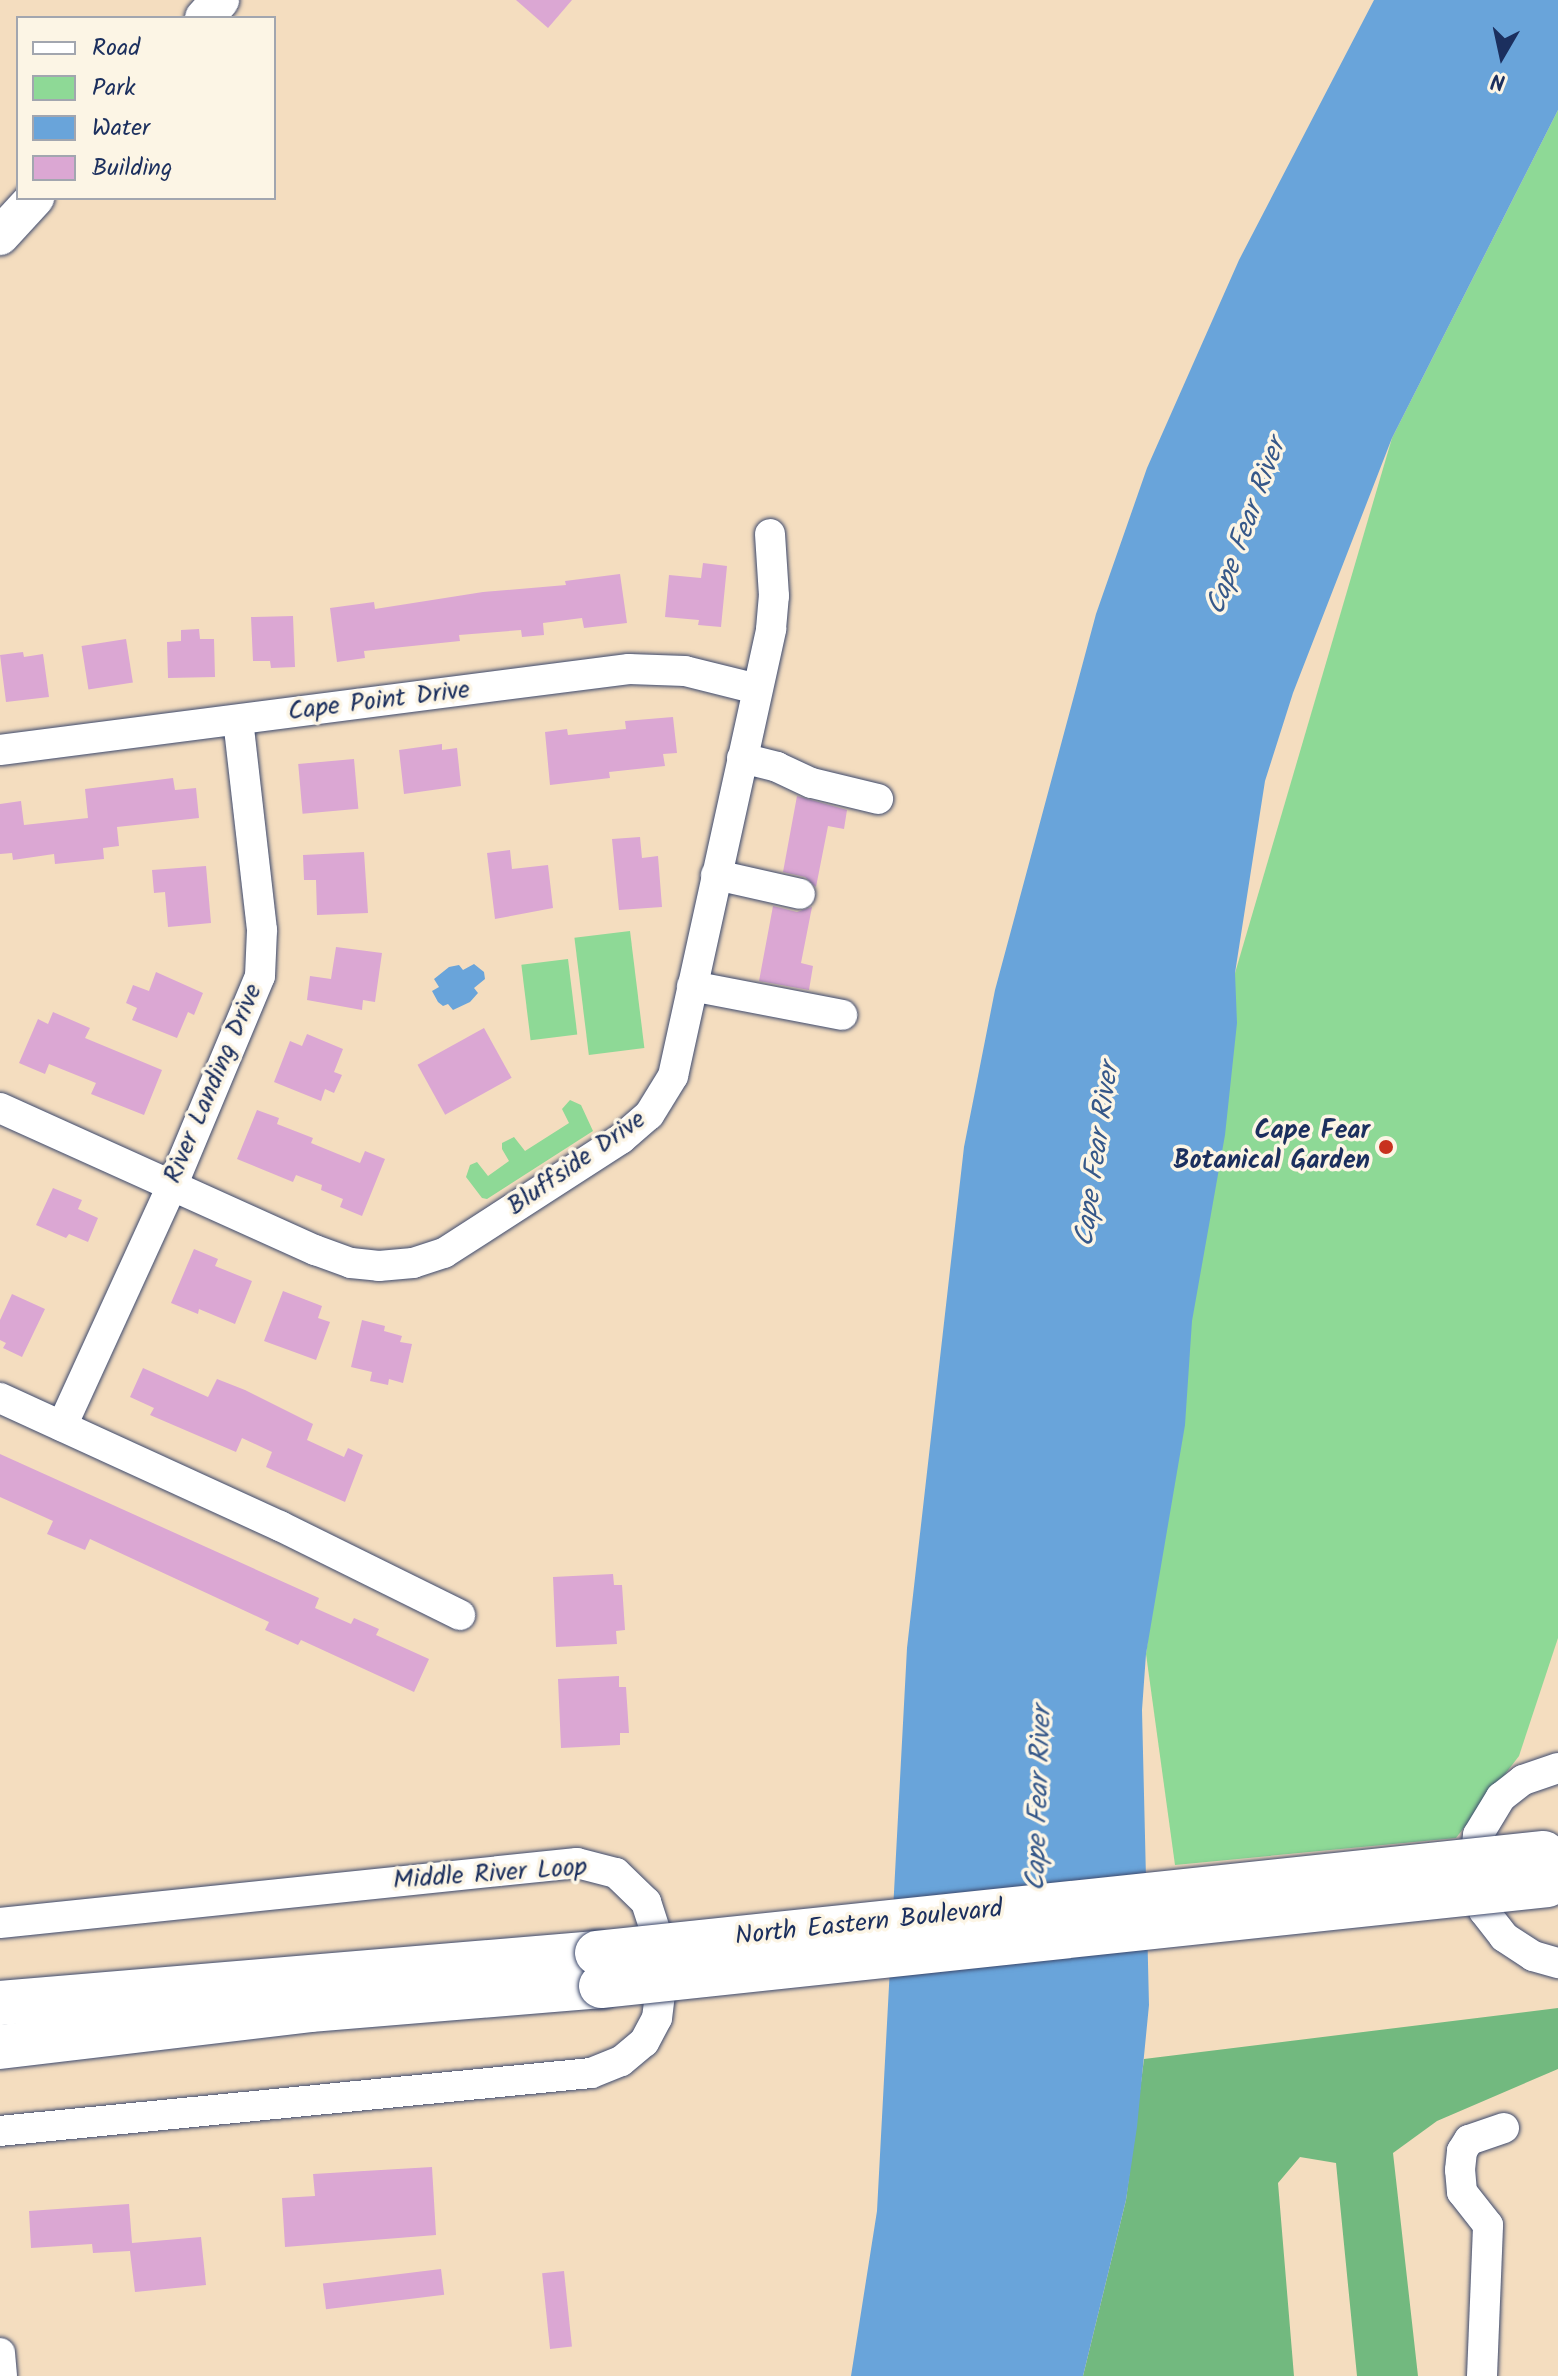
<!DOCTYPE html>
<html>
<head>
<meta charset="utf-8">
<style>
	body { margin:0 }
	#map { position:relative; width:1558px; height:2376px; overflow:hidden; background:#f4ddbf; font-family:Kalam,sans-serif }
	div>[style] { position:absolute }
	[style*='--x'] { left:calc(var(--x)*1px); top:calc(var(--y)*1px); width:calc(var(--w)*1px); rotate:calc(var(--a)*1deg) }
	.green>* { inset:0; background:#8ed996; transform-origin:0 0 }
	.forest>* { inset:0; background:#72b97f }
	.water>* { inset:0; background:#69a4da }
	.building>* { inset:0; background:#dba7d3; transform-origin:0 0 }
	.roads { filter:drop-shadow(0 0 2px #3c496d) drop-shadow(0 0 2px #3c496d) }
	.minor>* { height:30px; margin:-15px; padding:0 15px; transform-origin:15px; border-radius:15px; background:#fff }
	.major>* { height:38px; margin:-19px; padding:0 19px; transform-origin:19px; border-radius:19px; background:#fff }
	.highway>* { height:44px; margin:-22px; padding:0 22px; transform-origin:22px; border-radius:22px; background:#fff }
	.bridges { filter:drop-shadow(0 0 2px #3c496d) drop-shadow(0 0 2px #3c496d) }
	.highway-bridge>* { height:44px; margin:-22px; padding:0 22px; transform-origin:22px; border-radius:22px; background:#fff }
	.dots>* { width:22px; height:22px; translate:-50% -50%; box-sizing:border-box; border:4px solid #fcf5e5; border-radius:50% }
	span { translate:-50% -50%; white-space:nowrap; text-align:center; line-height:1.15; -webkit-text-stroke:7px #fcf5e5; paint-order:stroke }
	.street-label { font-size:26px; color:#1b2f5e }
	.poi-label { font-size:26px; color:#1b2f5e; font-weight:700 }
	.right { translate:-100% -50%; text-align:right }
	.water-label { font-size:28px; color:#365889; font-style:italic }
	.legend { position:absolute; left:16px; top:16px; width:260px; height:184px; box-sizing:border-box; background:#fcf5e5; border:2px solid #a2a6af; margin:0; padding:10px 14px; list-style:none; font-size:24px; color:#1b2f5e }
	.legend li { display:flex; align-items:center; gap:16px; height:40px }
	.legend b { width:40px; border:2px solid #a2a6af }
	.north { position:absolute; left:1462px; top:16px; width:80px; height:80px; -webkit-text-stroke:6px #fcf5e5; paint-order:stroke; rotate:189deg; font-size:22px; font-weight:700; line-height:32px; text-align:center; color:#1b2f5e }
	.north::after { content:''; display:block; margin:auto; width:28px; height:36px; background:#1b2f5e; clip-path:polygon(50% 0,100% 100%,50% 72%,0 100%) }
</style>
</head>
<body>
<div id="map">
	<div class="green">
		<i style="clip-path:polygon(1558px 110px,1558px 1638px,1519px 1756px,1456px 1838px,1175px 1865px,1146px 1654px,1235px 973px,1392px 438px)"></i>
		<i style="left:630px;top:931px;width:118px;height:56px;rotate:83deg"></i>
		<i style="left:568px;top:959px;width:76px;height:47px;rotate:83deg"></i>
		<i style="clip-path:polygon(570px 1100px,581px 1105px,593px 1131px,487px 1199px,482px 1198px,466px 1177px,470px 1165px,477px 1162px,488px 1176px,509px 1161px,502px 1149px,502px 1143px,514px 1137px,525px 1151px,569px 1123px,562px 1109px)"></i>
	</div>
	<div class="forest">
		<i style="clip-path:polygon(1558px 2008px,1558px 2069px,1437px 2121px,1393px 2153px,1418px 2376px,1357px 2376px,1336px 2163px,1300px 2157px,1278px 2183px,1294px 2376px,1083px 2376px,1126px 2200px,1144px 2059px)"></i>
	</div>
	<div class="water">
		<i style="clip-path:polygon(1374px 0,1558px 0,1558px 110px,1392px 438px,1293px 693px,1265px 781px,1235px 973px,1237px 1023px,1225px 1135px,1192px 1321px,1185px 1425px,1146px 1654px,1142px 1710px,1149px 2005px,1137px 2127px,1126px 2200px,1083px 2376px,851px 2376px,877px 2211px,907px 1648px,964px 1147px,995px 990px,1096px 614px,1147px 468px,1239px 260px)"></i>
		<i style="clip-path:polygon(474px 964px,484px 972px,485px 979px,474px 988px,478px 993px,470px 1002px,453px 1010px,448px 1004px,443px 1006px,438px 1002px,432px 991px,439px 987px,434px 979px,449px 967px,459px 965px,463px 970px)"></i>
	</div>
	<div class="building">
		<i style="clip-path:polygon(516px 0,572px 0,548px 28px)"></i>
		<i style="clip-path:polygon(703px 563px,727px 566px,721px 627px,698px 625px,699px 620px,665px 617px,669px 575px,701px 578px)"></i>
		<i style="clip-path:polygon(620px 574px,627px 623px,584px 628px,582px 618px,543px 623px,544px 635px,522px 637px,521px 630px,459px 635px,460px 641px,364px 651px,365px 658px,337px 662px,330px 608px,374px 602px,375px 609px,483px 592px,566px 585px,565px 581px)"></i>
		<i style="clip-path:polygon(293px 616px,295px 667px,271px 668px,270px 661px,253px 661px,251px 617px)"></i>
		<i style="clip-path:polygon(199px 629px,200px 639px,214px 639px,215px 677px,168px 678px,167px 642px,181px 641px,181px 630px)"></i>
		<i style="left:126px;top:639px;width:44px;height:45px;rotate:81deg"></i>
		<i style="clip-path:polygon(23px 652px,24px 657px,43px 654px,49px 697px,6px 702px,0 655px)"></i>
		<i style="clip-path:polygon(673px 717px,677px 753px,663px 754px,665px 766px,609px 772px,610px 778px,550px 785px,545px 732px,567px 729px,568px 735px,626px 729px,625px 721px)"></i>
		<i style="clip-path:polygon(442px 744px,442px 750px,457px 748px,461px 786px,404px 794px,399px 750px)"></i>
		<i style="left:354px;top:759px;width:50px;height:56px;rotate:85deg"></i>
		<i style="clip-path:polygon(173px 778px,175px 790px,196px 788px,199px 818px,117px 827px,119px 846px,103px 848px,104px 859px,55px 864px,54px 854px,13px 860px,12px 853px,0 854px,0 804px,21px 801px,24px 825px,88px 818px,85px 789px)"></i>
		<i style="clip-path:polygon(797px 796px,847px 810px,844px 829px,828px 826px,816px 887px,805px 877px,783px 872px)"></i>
		<i style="clip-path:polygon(640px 837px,642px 858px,658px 856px,662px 907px,619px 910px,612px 839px)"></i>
		<i style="clip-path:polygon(510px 850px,512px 869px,548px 865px,553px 908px,495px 919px,487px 853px)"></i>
		<i style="clip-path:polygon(364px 852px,368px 913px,317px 915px,316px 880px,304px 880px,303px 855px)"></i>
		<i style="clip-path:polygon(206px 866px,211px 923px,168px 927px,165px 892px,154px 893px,152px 870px)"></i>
		<i style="clip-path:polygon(773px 906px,797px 912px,812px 907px,801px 963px,813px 966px,809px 990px,759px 981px)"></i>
		<i style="clip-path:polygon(336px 947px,382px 953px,375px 1002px,363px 1000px,362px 1010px,307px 1000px,310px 976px,331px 979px)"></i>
		<i style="clip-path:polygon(156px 972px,203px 993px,194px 1015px,188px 1012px,177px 1038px,132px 1020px,137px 1008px,126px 1003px,133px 985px,149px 991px)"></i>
		<i style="clip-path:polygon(53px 1012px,90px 1028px,85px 1038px,162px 1070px,144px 1115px,91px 1094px,96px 1083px,49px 1064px,45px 1074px,19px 1063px,38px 1019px,48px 1024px)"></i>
		<i style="left:484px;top:1028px;width:57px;height:76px;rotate:61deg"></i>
		<i style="clip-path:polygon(307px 1034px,343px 1049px,334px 1072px,342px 1075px,334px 1093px,325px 1089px,321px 1101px,274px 1082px,290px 1041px,302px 1046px)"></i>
		<i style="clip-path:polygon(257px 1110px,279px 1118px,277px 1124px,313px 1138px,311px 1143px,360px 1163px,365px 1151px,385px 1159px,362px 1216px,340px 1207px,343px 1199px,321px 1190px,322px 1185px,296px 1175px,293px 1182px,237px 1159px)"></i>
		<i style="clip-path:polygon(53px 1188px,82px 1200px,78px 1209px,98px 1218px,88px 1242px,69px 1234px,66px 1238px,36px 1225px)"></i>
		<i style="clip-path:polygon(194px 1249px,218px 1259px,215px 1266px,252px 1281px,235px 1324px,199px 1309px,198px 1314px,171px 1303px)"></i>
		<i style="clip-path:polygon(283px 1291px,322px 1306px,318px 1318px,330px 1322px,316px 1360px,264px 1341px)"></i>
		<i style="clip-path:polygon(12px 1294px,45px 1309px,22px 1357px,3px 1348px,6px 1343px,0 1340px,0 1320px)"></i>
		<i style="clip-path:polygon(362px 1320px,385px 1326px,384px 1331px,402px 1336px,400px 1342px,412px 1344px,403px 1383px,389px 1379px,388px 1385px,370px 1381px,372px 1372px,351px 1367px)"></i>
		<i style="clip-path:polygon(143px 1368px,208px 1397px,217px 1379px,245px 1390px,313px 1424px,307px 1440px,344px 1457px,348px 1448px,363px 1455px,345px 1502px,266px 1467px,272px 1452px,242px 1438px,236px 1452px,150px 1415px,154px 1408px,130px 1397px)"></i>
		<i style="clip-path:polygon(0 1454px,319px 1598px,315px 1608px,351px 1624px,354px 1618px,379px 1629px,376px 1635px,429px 1659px,414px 1692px,301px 1640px,298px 1645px,265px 1630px,269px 1622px,90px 1539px,85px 1550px,47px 1534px,53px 1521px,0 1497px)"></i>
		<i style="clip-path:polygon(613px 1574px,614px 1585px,622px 1585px,625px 1630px,616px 1631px,617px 1644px,556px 1647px,553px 1577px)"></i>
		<i style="clip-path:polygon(619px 1676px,619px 1687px,626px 1687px,629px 1733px,620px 1733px,620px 1745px,561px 1748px,558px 1679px)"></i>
		<i style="clip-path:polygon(432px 2167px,436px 2235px,285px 2247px,282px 2198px,315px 2196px,313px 2174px)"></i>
		<i style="clip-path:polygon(129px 2204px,132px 2243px,201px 2237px,206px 2285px,135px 2292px,130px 2251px,93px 2253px,92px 2244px,31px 2248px,29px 2211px)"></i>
		<i style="left:441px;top:2269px;width:26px;height:119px;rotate:83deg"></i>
		<i style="left:564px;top:2271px;width:76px;height:22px;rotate:84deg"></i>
	</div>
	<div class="roads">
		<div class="minor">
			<i style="--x:0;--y:750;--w:634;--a:-7.34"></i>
			<i style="--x:629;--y:669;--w:56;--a:2"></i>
			<i style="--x:685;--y:671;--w:74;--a:14"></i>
			<i style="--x:742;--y:758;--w:36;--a:14"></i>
			<i style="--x:777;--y:767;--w:38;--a:25"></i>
			<i style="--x:812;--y:783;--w:68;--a:13.6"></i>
			<i style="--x:716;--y:875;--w:86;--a:12.7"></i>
			<i style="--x:692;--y:986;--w:153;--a:10.9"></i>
			<i style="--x:0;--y:1108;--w:346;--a:24.3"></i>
			<i style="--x:315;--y:1250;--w:38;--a:20"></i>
			<i style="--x:351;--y:1263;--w:28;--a:6"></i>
			<i style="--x:379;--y:1266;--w:34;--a:-5"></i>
			<i style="--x:413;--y:1263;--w:33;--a:-18"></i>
			<i style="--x:444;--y:1253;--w:211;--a:-32.8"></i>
			<i style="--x:621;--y:1139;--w:37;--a:-41"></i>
			<i style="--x:649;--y:1115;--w:46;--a:-58.4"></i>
			<i style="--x:673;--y:1076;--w:458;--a:-77.6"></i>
			<i style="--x:771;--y:629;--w:33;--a:-85"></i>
			<i style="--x:774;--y:596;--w:62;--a:-93.7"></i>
			<i style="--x:0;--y:1398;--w:308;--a:24.6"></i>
			<i style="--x:280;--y:1526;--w:201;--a:26.3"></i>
			<i style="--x:62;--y:1426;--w:266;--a:-65.4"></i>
			<i style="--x:173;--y:1184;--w:225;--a:-67.3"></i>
			<i style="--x:260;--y:976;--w:46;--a:-87.5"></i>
			<i style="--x:262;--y:930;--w:211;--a:-96.5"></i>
			<i style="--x:1558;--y:1768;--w:37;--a:161"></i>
			<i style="--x:1523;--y:1780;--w:28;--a:142"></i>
			<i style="--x:1501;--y:1797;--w:44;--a:121.2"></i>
			<i style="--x:1478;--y:1835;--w:31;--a:96"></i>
			<i style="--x:1475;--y:1866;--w:46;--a:78.7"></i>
			<i style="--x:1484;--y:1911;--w:33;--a:52"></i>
			<i style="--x:1504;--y:1937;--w:35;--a:33"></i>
			<i style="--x:1533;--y:1956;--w:26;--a:16"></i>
			<i style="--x:0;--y:1923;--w:580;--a:-5.94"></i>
			<i style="--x:577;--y:1863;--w:40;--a:14.4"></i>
			<i style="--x:616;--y:1873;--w:42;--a:44"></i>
			<i style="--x:646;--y:1902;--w:33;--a:72"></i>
			<i style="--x:656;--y:1933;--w:61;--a:86.2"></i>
			<i style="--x:660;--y:1994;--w:24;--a:97"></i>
			<i style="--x:657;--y:2018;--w:27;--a:118"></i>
			<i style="--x:644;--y:2042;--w:30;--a:140"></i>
			<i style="--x:621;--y:2061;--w:32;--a:158"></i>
			<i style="--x:591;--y:2073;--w:594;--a:174.4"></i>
			<i style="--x:0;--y:2353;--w:23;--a:85"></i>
			<i style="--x:1482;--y:2376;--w:151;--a:-87.7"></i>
			<i style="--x:1488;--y:2225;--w:42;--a:-128.2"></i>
			<i style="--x:1462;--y:2192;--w:22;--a:-95"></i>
			<i style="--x:1460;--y:2170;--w:19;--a:-84"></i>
			<i style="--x:1462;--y:2151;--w:13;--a:-58"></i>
			<i style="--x:1469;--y:2140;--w:37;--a:-19"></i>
		</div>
		<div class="major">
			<i style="--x:204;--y:18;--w:24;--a:-48"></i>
			<i style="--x:0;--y:236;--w:52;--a:-47.4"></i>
		</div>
		<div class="highway">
			<i style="--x:0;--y:2003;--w:599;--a:-4.79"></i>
			<i style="--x:0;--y:2047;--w:312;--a:-6.8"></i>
			<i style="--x:310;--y:2010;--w:292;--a:-4.7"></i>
		</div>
	</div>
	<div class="bridges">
		<div class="highway-bridge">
			<i style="--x:597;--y:1953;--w:952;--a:-6.03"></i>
			<i style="--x:601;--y:1986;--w:952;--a:-6.09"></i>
		</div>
	</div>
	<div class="dots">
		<i style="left:1386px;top:1147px;background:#c8321e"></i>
	</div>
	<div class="street-label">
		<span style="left:379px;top:702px;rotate:-7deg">Cape Point Drive</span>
		<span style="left:214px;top:1084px;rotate:-67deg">River Landing Drive</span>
		<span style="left:577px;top:1164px;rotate:-35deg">Bluffside Drive</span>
		<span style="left:490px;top:1875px;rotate:-4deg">Middle River Loop</span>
		<span style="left:869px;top:1924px;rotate:-6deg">North Eastern Boulevard</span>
	</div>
	<div class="poi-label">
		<span class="right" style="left:1370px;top:1147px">Cape Fear<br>Botanical Garden</span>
	</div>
	<div class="water-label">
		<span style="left:1247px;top:527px;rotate:-70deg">Cape Fear River</span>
		<span style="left:1098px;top:1155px;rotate:-82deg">Cape Fear River</span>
		<span style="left:1040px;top:1799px;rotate:-88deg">Cape Fear River</span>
	</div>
	<ul class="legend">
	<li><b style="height:10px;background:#fff"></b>Road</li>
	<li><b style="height:22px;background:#8ed996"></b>Park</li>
	<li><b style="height:22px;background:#69a4da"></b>Water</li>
	<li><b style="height:22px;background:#dba7d3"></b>Building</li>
	</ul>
	<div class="north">N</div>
</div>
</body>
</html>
